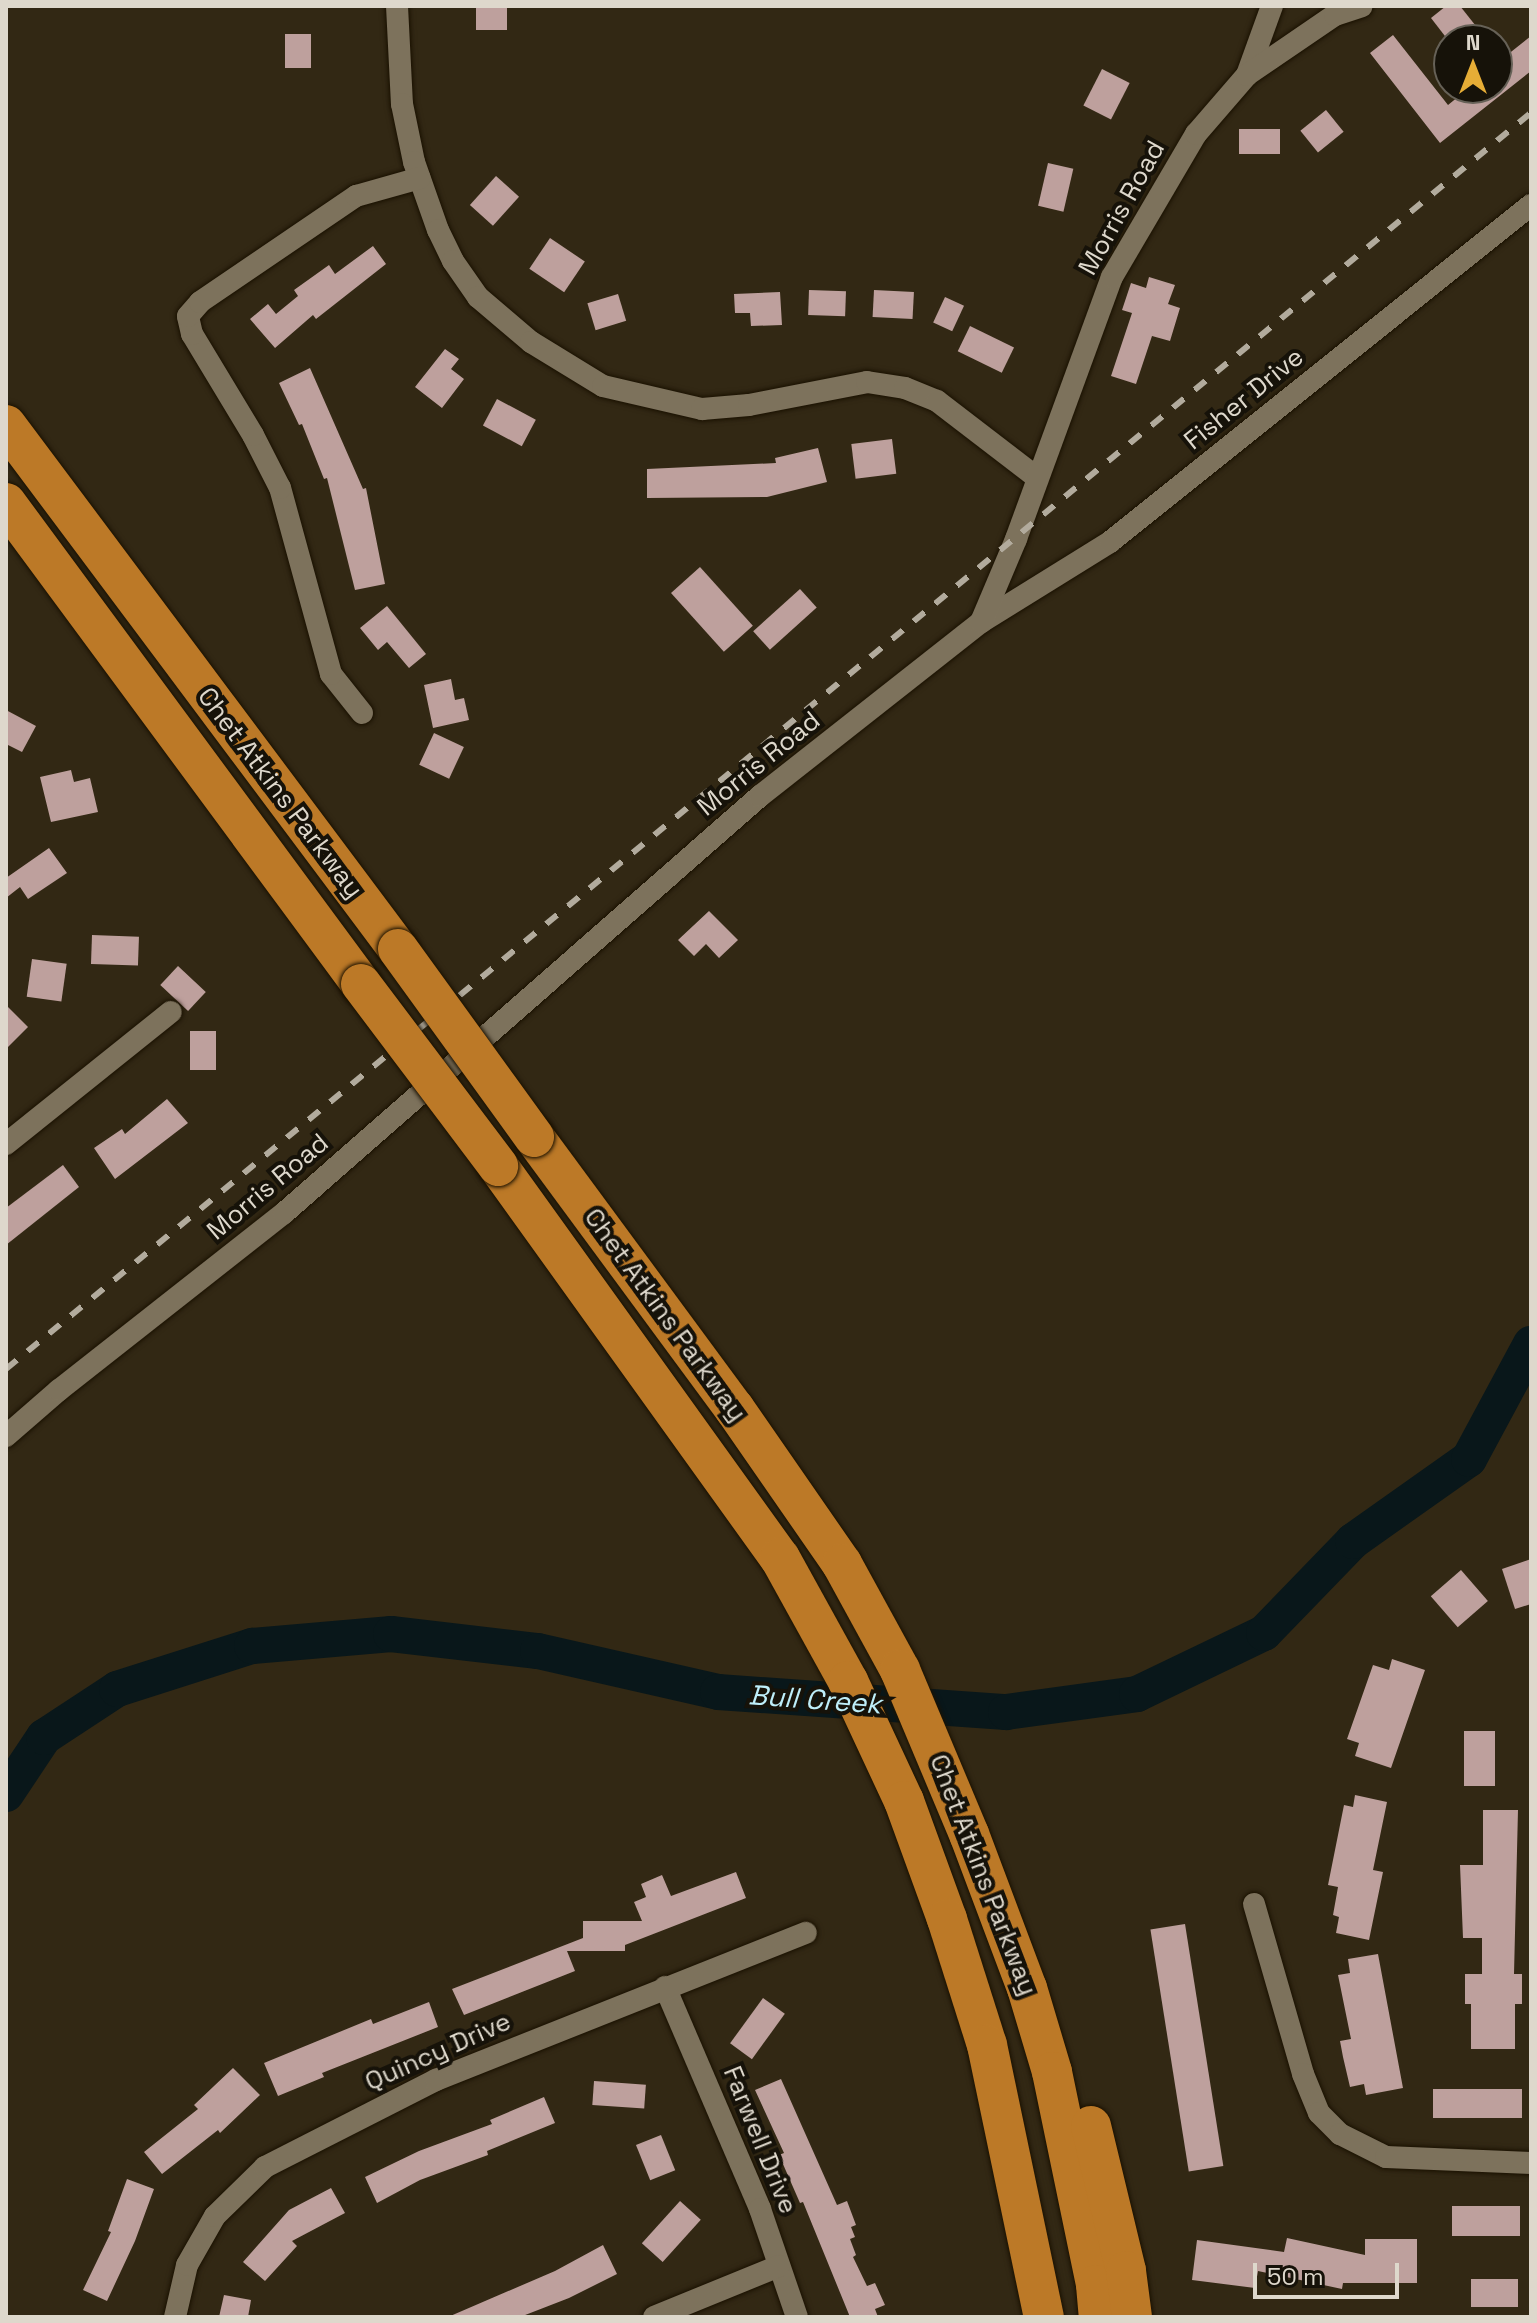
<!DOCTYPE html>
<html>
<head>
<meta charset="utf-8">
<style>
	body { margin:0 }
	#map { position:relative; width:1537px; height:2323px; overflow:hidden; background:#322814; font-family:"Space Grotesk",sans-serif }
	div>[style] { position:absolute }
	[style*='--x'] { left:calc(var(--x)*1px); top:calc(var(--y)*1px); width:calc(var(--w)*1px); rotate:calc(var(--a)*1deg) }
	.river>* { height:36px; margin:-18px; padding:0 18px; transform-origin:18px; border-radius:18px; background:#09171a }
	.building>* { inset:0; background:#bea09d; transform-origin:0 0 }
	.roads { filter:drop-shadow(0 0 2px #1a1101) drop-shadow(0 0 2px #1a1101) }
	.minor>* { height:22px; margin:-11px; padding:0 11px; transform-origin:11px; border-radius:11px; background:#7d725c }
	.motorway>* { height:40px; margin:-20px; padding:0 20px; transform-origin:20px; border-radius:20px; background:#bc7927 }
	.rail>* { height:6px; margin-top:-3px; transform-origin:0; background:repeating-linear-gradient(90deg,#b2ab9d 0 14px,transparent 0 28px) }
	.bridges { filter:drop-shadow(0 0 2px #1a1101) drop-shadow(0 0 2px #1a1101) }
	.motorway-bridge>* { height:40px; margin:-20px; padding:0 20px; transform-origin:20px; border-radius:20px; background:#bc7927 }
	span { translate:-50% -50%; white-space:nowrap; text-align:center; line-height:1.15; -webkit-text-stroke:8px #161209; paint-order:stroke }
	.street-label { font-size:26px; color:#ded8cc }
	.water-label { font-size:28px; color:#beeef9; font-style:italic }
	.frame { position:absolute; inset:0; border:8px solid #ded8cc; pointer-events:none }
	.north { position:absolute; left:1433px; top:24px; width:80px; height:80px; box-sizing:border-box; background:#161209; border:2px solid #666157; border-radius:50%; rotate:0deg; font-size:22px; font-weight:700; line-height:32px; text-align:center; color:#ded8cc }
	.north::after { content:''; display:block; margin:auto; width:28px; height:36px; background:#e6ad36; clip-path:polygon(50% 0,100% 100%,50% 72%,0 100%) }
	.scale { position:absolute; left:1253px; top:2263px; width:146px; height:36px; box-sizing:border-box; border:4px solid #ded8cc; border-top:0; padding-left:10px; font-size:24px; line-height:28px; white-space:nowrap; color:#ded8cc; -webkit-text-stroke:6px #161209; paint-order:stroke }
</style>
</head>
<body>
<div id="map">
	<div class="river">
		<i style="--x:6;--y:1794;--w:69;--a:-56.3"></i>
		<i style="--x:44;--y:1737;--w:87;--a:-33.3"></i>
		<i style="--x:117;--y:1689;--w:142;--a:-17.7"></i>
		<i style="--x:252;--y:1646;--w:140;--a:-4.9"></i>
		<i style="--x:391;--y:1634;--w:148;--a:6.6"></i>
		<i style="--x:538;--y:1651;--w:185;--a:12.8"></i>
		<i style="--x:718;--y:1692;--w:289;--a:4"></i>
		<i style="--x:1006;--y:1712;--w:132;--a:-7.8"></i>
		<i style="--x:1137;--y:1694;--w:141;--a:-25.7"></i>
		<i style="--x:1264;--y:1633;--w:128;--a:-45.9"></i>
		<i style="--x:1353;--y:1541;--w:142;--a:-35.3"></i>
		<i style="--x:1469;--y:1459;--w:131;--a:-61.7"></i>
	</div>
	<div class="building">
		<i style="left:476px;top:6px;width:31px;height:24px"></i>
		<i style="clip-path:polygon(1446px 6px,1460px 6px,1487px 40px,1448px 40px,1431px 18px)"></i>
		<i style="left:285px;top:34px;width:26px;height:34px"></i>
		<i style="clip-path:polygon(1393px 35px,1448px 105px,1469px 88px,1497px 88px,1497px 63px,1531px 36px,1531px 71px,1440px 143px,1370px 53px)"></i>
		<i style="left:1102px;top:69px;width:31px;height:41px;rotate:27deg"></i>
		<i style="left:1326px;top:110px;width:28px;height:33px;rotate:51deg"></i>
		<i style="left:1239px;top:129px;width:41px;height:25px"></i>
		<i style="left:1048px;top:163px;width:26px;height:44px;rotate:13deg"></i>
		<i style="left:496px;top:176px;width:31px;height:39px;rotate:42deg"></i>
		<i style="left:550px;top:238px;width:42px;height:37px;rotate:34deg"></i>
		<i style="clip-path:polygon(373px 246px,386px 264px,316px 319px,313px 315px,275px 348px,250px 319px,268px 304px,276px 314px,298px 296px,294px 290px,329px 265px,335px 274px)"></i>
		<i style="clip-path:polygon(1149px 277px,1175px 285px,1168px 304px,1180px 308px,1170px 341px,1152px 336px,1136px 384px,1111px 376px,1132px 313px,1122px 310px,1131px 283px,1146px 288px)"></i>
		<i style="left:809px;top:290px;width:37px;height:25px;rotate:2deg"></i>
		<i style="left:874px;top:290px;width:40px;height:27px;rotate:3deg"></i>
		<i style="clip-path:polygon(780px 292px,782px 325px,751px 326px,750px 313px,735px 313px,734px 294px)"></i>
		<i style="left:618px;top:294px;width:28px;height:32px;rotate:73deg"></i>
		<i style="left:945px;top:297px;width:21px;height:28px;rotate:25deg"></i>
		<i style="left:970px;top:326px;width:49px;height:28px;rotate:26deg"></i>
		<i style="clip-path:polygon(445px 349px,459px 359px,451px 369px,464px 379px,442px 408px,415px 387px)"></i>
		<i style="clip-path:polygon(310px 368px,363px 489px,366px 488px,385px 584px,355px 590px,327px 478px,324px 479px,302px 424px,299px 425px,279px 383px)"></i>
		<i style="left:497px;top:399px;width:44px;height:30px;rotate:28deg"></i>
		<i style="left:892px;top:439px;width:35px;height:41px;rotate:83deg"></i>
		<i style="clip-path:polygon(818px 448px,827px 482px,767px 497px,647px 498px,647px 469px,776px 463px,775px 458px)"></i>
		<i style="left:700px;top:567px;width:79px;height:39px;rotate:48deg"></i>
		<i style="left:800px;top:589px;width:25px;height:63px;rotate:48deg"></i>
		<i style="clip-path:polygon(387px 606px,426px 654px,409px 668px,387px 642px,378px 650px,360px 628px)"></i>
		<i style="clip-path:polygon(451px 679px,455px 700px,464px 698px,469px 720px,433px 728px,424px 685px)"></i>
		<i style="clip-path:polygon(6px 710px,36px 726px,22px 752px,6px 744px)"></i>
		<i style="left:434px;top:733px;width:33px;height:35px;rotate:25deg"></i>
		<i style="clip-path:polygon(71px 770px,74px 782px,90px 778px,98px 812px,51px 822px,40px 777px)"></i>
		<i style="clip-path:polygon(49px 848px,67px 873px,28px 899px,20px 887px,6px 898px,6px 878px)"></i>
		<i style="clip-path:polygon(709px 911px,738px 940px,719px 958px,706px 944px,694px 956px,678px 940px)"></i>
		<i style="left:92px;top:935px;width:47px;height:29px;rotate:2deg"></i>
		<i style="left:32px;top:959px;width:35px;height:38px;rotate:8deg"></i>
		<i style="left:178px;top:966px;width:38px;height:26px;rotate:43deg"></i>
		<i style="clip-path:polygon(6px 1005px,28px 1027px,6px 1049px)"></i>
		<i style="left:190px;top:1031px;width:26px;height:39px"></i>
		<i style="clip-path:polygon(167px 1099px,188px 1123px,115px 1179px,94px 1148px,122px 1129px,125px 1134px)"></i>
		<i style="clip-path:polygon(63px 1165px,79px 1187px,6px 1245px,6px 1208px)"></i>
		<i style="clip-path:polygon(1531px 1559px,1531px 1604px,1515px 1609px,1502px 1569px)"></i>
		<i style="left:1461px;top:1570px;width:41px;height:40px;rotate:49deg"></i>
		<i style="clip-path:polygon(1392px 1659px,1425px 1670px,1391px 1768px,1355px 1756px,1359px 1743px,1347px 1739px,1373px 1665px,1389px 1670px)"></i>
		<i style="left:1464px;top:1731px;width:31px;height:55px"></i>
		<i style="clip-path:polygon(1355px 1795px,1387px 1802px,1373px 1870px,1383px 1872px,1369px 1940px,1336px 1933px,1339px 1917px,1333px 1915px,1338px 1887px,1328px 1885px,1344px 1805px,1353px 1807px)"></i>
		<i style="clip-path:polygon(1483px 1810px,1518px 1810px,1514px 1974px,1522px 1974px,1522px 2004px,1515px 2004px,1515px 2049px,1471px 2049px,1471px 2004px,1465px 2004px,1465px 1974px,1482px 1974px,1482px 1938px,1463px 1938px,1460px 1865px,1483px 1865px)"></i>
		<i style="clip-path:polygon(736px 1872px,746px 1898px,625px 1945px,625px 1951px,567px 1951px,575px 1971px,464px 2015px,452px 1989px,583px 1938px,583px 1921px,642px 1921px,634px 1902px,646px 1897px,641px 1884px,662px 1875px,671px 1896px)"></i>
		<i style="left:1185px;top:1924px;width:245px;height:35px;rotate:81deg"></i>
		<i style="clip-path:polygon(1378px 1954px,1403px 2088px,1366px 2095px,1364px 2084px,1350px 2087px,1343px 2057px,1340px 2041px,1351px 2039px,1338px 1975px,1350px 1973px,1348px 1959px)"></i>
		<i style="left:763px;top:1998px;width:27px;height:56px;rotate:36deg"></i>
		<i style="clip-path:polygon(429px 2002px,438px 2027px,322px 2073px,324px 2077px,278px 2096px,264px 2063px,371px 2019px,373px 2024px)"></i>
		<i style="clip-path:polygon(233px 2068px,260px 2095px,220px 2133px,218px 2130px,162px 2174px,144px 2152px,198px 2109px,194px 2105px)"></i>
		<i style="clip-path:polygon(781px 2079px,837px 2205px,847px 2201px,856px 2225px,851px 2227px,855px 2237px,850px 2239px,856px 2255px,853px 2257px,867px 2286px,875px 2283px,885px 2305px,875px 2309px,878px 2317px,850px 2317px,803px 2202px,800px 2203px,779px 2155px,784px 2153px,755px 2090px)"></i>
		<i style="left:594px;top:2081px;width:52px;height:24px;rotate:4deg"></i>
		<i style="left:1433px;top:2089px;width:89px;height:29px"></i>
		<i style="clip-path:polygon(544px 2097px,555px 2123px,487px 2151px,488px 2155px,420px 2180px,377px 2203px,365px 2177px,419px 2151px,492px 2124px,490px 2120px)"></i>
		<i style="left:661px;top:2135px;width:38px;height:27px;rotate:68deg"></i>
		<i style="clip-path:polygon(127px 2179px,154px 2189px,135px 2241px,107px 2301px,83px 2290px,111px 2232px,108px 2231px)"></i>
		<i style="clip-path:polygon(331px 2188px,345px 2213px,292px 2241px,297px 2246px,265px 2281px,243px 2262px,289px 2210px)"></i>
		<i style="left:680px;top:2201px;width:28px;height:57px;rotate:42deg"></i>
		<i style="left:1452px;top:2206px;width:68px;height:30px"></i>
		<i style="clip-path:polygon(1287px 2238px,1365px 2255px,1365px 2239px,1417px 2239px,1417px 2283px,1343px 2283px,1342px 2289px,1258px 2271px,1255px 2288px,1192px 2280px,1197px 2240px,1284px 2252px)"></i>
		<i style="clip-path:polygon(603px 2245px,617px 2274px,569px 2298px,520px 2317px,448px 2317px,555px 2271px)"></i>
		<i style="left:1471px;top:2279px;width:47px;height:28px"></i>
		<i style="clip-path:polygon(224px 2295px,251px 2300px,248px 2317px,219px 2317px)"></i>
	</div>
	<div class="roads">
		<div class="minor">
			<i style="--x:397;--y:6;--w:98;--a:87.1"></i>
			<i style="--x:402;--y:104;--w:59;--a:78.3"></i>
			<i style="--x:414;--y:162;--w:72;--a:70.6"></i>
			<i style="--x:438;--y:230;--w:34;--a:64"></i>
			<i style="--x:453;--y:261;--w:44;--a:55.2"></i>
			<i style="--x:478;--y:297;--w:70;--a:40.3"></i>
			<i style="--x:531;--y:342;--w:84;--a:31.4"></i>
			<i style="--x:603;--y:386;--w:102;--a:13.1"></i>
			<i style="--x:702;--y:409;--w:47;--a:-4.9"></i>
			<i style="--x:749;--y:405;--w:120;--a:-11"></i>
			<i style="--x:867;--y:382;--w:38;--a:9"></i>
			<i style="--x:905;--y:388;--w:35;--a:22"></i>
			<i style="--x:937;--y:401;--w:125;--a:37.5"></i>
			<i style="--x:1247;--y:75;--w:73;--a:-70.1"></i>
			<i style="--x:981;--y:622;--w:152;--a:-31.8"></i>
			<i style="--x:1110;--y:542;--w:539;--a:-38.68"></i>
			<i style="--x:362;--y:713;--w:50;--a:-128.5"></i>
			<i style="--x:331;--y:674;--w:193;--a:-105.3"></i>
			<i style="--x:280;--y:488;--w:59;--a:-117"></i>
			<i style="--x:253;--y:435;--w:118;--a:-121.1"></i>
			<i style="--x:192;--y:334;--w:18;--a:-103"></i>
			<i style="--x:188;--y:316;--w:18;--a:-49"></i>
			<i style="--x:200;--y:302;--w:189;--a:-34.2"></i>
			<i style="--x:356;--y:196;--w:66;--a:-15.7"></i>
			<i style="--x:6;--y:1144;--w:211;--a:-38.7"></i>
			<i style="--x:6;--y:1436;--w:70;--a:-41"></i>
			<i style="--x:59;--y:1390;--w:286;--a:-38.2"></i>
			<i style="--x:284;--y:1213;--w:633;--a:-41.22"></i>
			<i style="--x:760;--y:796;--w:281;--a:-38.2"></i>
			<i style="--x:981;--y:622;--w:90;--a:-67.1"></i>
			<i style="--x:1016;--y:539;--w:279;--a:-69.9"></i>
			<i style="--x:1112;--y:277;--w:166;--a:-59.6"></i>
			<i style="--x:1196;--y:134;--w:78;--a:-49.2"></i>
			<i style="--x:1247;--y:75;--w:107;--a:-34.3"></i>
			<i style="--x:1335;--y:15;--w:28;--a:-18"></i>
			<i style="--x:1254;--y:1904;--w:177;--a:73.9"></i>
			<i style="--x:1303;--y:2074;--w:42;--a:67.7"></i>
			<i style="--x:1319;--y:2113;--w:30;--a:45"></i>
			<i style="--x:1340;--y:2134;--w:51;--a:26.6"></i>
			<i style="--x:1386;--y:2157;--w:145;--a:2.4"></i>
			<i style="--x:665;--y:1987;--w:241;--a:66.8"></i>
			<i style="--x:760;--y:2209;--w:114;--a:71.1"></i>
			<i style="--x:175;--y:2317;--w:53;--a:-77"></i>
			<i style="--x:187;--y:2265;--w:56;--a:-60.3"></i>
			<i style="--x:215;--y:2216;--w:70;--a:-44.4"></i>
			<i style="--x:265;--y:2167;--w:192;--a:-27"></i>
			<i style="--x:436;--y:2080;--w:398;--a:-21.7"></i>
			<i style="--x:654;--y:2317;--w:135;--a:-22.2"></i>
		</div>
		<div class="motorway">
			<i style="--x:6;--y:425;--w:654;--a:53.2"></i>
			<i style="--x:6;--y:503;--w:598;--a:53.57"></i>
			<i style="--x:534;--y:1137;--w:337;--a:53.6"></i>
			<i style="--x:734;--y:1408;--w:190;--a:55.3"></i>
			<i style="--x:842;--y:1564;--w:121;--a:61.3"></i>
			<i style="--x:900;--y:1670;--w:178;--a:67.2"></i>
			<i style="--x:969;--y:1834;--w:165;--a:69.4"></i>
			<i style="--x:1027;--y:1988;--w:88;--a:73.4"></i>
			<i style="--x:1052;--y:2072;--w:217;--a:78.3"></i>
			<i style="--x:1096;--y:2285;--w:32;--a:85"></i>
			<i style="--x:498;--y:1166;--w:483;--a:54.3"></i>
			<i style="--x:780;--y:1558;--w:141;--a:61.1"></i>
			<i style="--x:848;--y:1681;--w:132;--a:65"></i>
			<i style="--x:904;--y:1801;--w:126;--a:70"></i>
			<i style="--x:947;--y:1919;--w:132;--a:72.4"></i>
			<i style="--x:987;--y:2045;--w:278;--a:78.2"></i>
			<i style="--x:1091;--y:2126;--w:149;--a:76.4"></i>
			<i style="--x:1126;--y:2271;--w:46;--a:82.6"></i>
		</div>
	</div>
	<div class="rail">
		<i style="--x:6;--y:1369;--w:1976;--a:-39.48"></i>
	</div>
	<div class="bridges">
		<div class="motorway-bridge">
			<i style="--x:398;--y:949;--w:232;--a:54.1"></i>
			<i style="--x:361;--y:984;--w:228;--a:53"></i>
		</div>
	</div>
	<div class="street-label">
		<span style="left:1122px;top:208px;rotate:-61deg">Morris Road</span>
		<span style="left:1244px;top:399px;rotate:-39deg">Fisher Drive</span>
		<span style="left:759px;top:764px;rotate:-39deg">Morris Road</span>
		<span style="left:280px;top:793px;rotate:53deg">Chet Atkins Parkway</span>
		<span style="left:268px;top:1187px;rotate:-40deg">Morris Road</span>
		<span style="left:665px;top:1315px;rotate:54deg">Chet Atkins Parkway</span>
		<span style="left:983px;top:1875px;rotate:69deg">Chet Atkins Parkway</span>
		<span style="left:438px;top:2052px;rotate:-24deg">Quincy Drive</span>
		<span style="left:760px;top:2140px;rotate:68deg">Farwell Drive</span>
	</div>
	<div class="water-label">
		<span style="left:815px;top:1699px;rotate:4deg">Bull Creek</span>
	</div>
	<div class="frame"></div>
	<div class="north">N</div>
	<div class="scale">50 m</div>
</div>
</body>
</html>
